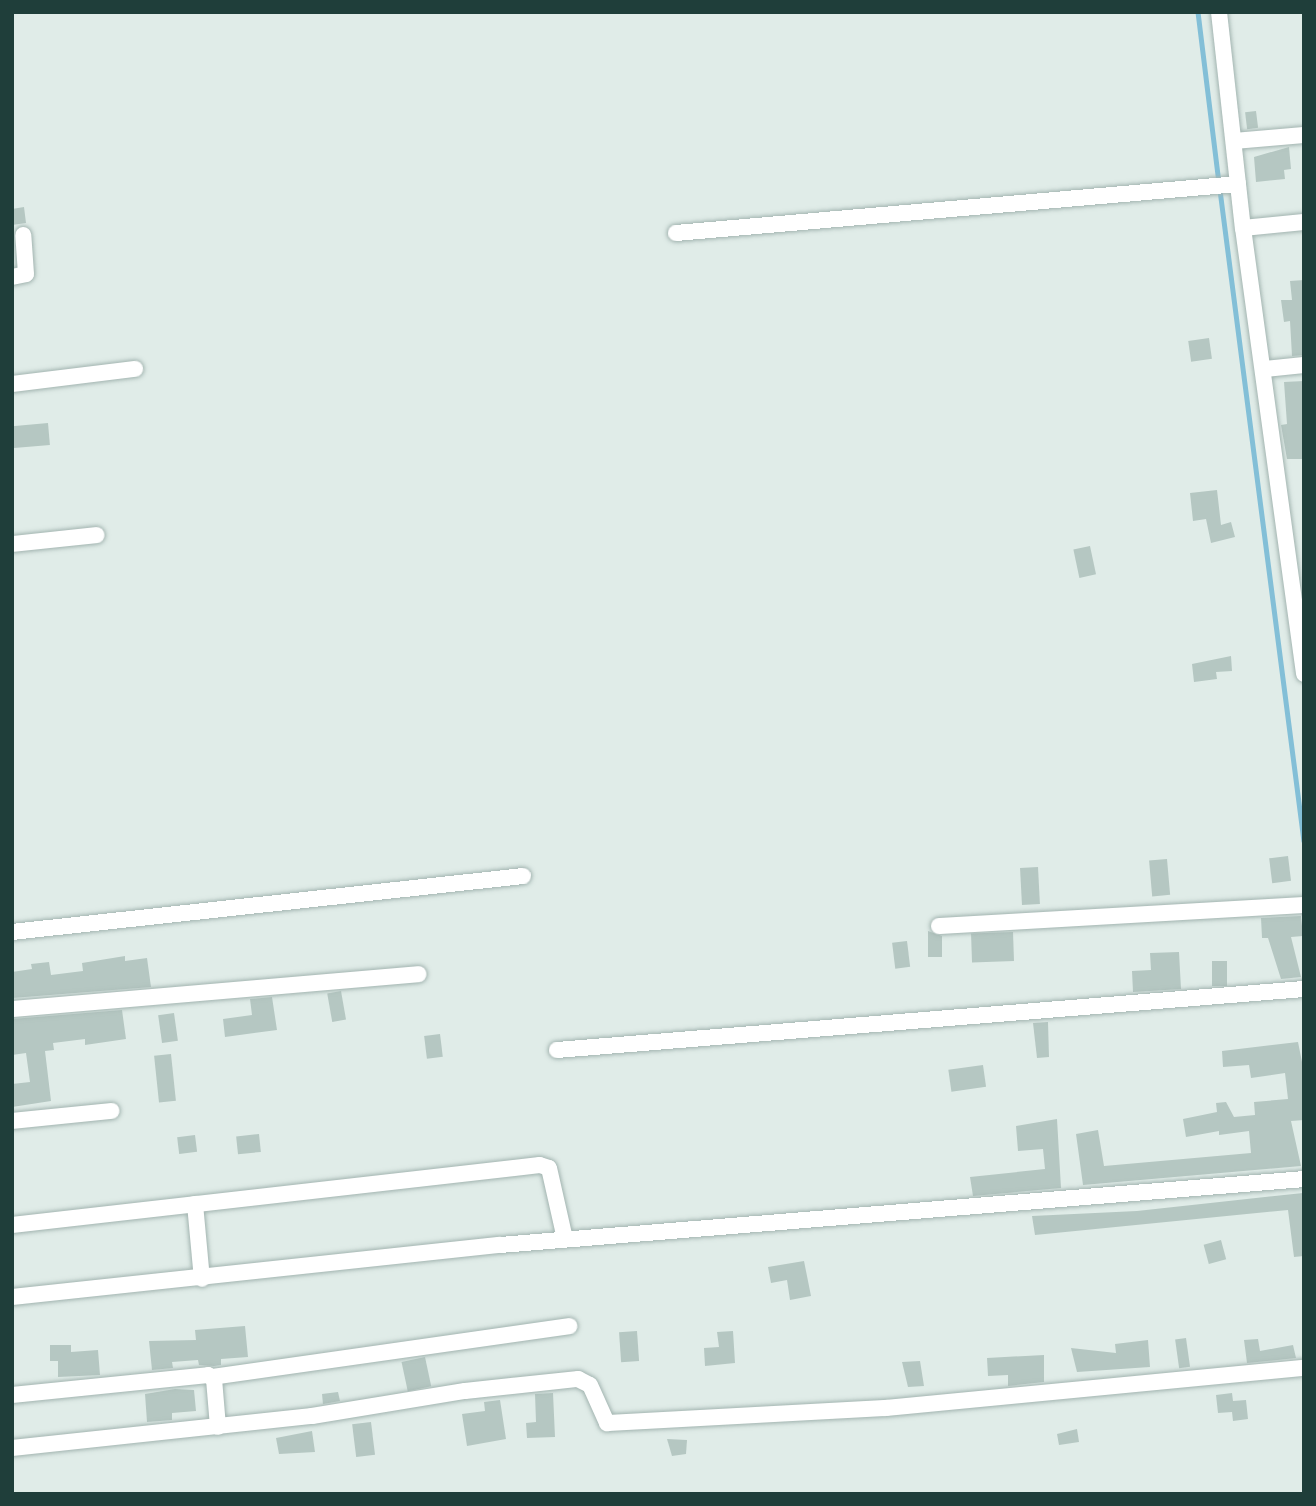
<!DOCTYPE html>
<html>
<head>
<meta charset="utf-8">
<style>
	body { margin:0 }
	#map { position:relative; width:1316px; height:1506px; overflow:hidden; background:#e0ece8; font-family:"Archivo Narrow",sans-serif }
	div>[style] { position:absolute }
	[style*='--x'] { left:calc(var(--x)*1px); top:calc(var(--y)*1px); width:calc(var(--w)*1px); rotate:calc(var(--a)*1deg) }
	.stream>* { height:4.5px; margin:-2.25px; padding:0 2.25px; transform-origin:2.25px; border-radius:2.25px; background:#83bfd7 }
	.building>* { inset:0; background:#b5c7c2; transform-origin:0 0 }
	.roads { filter:drop-shadow(0 0 2px #a2b4b0) drop-shadow(0 0 2px #a2b4b0) }
	.minor>* { height:16px; margin:-8px; padding:0 8px; transform-origin:8px; border-radius:8px; background:#fff }
	span { translate:-50% -50%; white-space:nowrap; text-align:center; line-height:1.15; -webkit-text-stroke:6px #f1f9f6; paint-order:stroke }
	.frame { position:absolute; inset:0; border:14px solid #1f3e3a; pointer-events:none }
</style>
</head>
<body>
<div id="map">
	<div class="stream">
		<i style="--x:1198;--y:12;--w:171;--a:83"></i>
		<i style="--x:1220;--y:190;--w:656;--a:82.65"></i>
	</div>
	<div class="building">
		<i style="left:1256px;top:111px;width:17px;height:11px;rotate:83deg"></i>
		<i style="clip-path:polygon(1289px 147px,1291px 169px,1284px 170px,1285px 179px,1256px 182px,1254px 157px)"></i>
		<i style="clip-path:polygon(24px 207px,26px 223px,12px 225px,12px 209px)"></i>
		<i style="clip-path:polygon(1304px 280px,1304px 355px,1292px 356px,1290px 321px,1284px 322px,1281px 300px,1292px 300px,1290px 281px)"></i>
		<i style="left:1209px;top:338px;width:21px;height:21px;rotate:82deg"></i>
		<i style="clip-path:polygon(1304px 381px,1304px 459px,1287px 459px,1281px 425px,1287px 424px,1284px 382px)"></i>
		<i style="left:48px;top:423px;width:22px;height:36px;rotate:85deg"></i>
		<i style="clip-path:polygon(1217px 490px,1221px 525px,1231px 522px,1235px 537px,1211px 543px,1206px 519px,1193px 521px,1190px 493px)"></i>
		<i style="left:1090px;top:546px;width:29px;height:17px;rotate:78deg"></i>
		<i style="clip-path:polygon(1231px 656px,1232px 671px,1216px 672px,1217px 679px,1194px 682px,1192px 664px)"></i>
		<i style="left:1288px;top:856px;width:25px;height:19px;rotate:83deg"></i>
		<i style="left:1167px;top:859px;width:36px;height:18px;rotate:85deg"></i>
		<i style="left:1038px;top:867px;width:37px;height:18px;rotate:87deg"></i>
		<i style="clip-path:polygon(1301px 916px,1303px 936px,1291px 937px,1301px 977px,1281px 979px,1268px 938px,1262px 938px,1261px 918px)"></i>
		<i style="clip-path:polygon(928px 931px,942px 936px,942px 957px,928px 957px)"></i>
		<i style="left:1013px;top:932px;width:29px;height:42px;rotate:88deg"></i>
		<i style="left:907px;top:941px;width:26px;height:15px;rotate:83deg"></i>
		<i style="clip-path:polygon(1179px 952px,1181px 989px,1133px 992px,1132px 971px,1151px 970px,1150px 953px)"></i>
		<i style="clip-path:polygon(125px 956px,125px 961px,147px 958px,151px 987px,12px 998px,12px 972px,32px 969px,31px 964px,49px 962px,51px 975px,83px 971px,82px 963px)"></i>
		<i style="left:1212px;top:961px;width:15px;height:25px"></i>
		<i style="left:341px;top:991px;width:29px;height:14px;rotate:80deg"></i>
		<i style="clip-path:polygon(272px 997px,277px 1030px,225px 1037px,223px 1019px,252px 1015px,250px 999px)"></i>
		<i style="clip-path:polygon(122px 1010px,126px 1039px,85px 1045px,85px 1039px,53px 1043px,54px 1050px,45px 1051px,51px 1101px,12px 1107px,12px 1084px,30px 1082px,26px 1053px,12px 1055px,12px 1019px)"></i>
		<i style="left:174px;top:1013px;width:28px;height:16px;rotate:82deg"></i>
		<i style="clip-path:polygon(1048px 1022px,1049px 1057px,1037px 1058px,1033px 1023px)"></i>
		<i style="left:440px;top:1034px;width:23px;height:16px;rotate:83deg"></i>
		<i style="clip-path:polygon(1298px 1042px,1304px 1072px,1304px 1120px,1291px 1121px,1301px 1166px,1083px 1185px,1076px 1134px,1098px 1130px,1104px 1166px,1251px 1153px,1249px 1131px,1219px 1135px,1219px 1131px,1186px 1137px,1183px 1119px,1217px 1112px,1216px 1103px,1226px 1102px,1234px 1117px,1255px 1115px,1254px 1102px,1288px 1099px,1285px 1073px,1251px 1078px,1249px 1065px,1223px 1067px,1222px 1051px)"></i>
		<i style="left:171px;top:1054px;width:47px;height:17px;rotate:84deg"></i>
		<i style="left:983px;top:1065px;width:22px;height:35px;rotate:82deg"></i>
		<i style="clip-path:polygon(1057px 1119px,1061px 1188px,973px 1196px,970px 1177px,1045px 1169px,1043px 1149px,1018px 1151px,1016px 1126px)"></i>
		<i style="left:259px;top:1134px;width:18px;height:23px;rotate:84deg"></i>
		<i style="left:195px;top:1135px;width:17px;height:18px;rotate:83deg"></i>
		<i style="clip-path:polygon(1303px 1193px,1304px 1256px,1294px 1257px,1288px 1210px,1035px 1235px,1032px 1216px,1137px 1211px)"></i>
		<i style="left:1221px;top:1240px;width:20px;height:18px;rotate:75deg"></i>
		<i style="clip-path:polygon(804px 1261px,811px 1296px,790px 1300px,787px 1280px,771px 1283px,768px 1267px)"></i>
		<i style="clip-path:polygon(245px 1326px,248px 1357px,221px 1359px,221px 1365px,214px 1366px,199px 1365px,198px 1360px,172px 1362px,173px 1368px,152px 1370px,149px 1341px,196px 1340px,195px 1330px)"></i>
		<i style="left:637px;top:1331px;width:30px;height:18px;rotate:86deg"></i>
		<i style="clip-path:polygon(733px 1331px,735px 1363px,705px 1366px,704px 1348px,719px 1347px,717px 1332px)"></i>
		<i style="left:1186px;top:1338px;width:29px;height:11px;rotate:82deg"></i>
		<i style="clip-path:polygon(1258px 1339px,1260px 1351px,1293px 1345px,1296px 1358px,1247px 1363px,1244px 1340px)"></i>
		<i style="clip-path:polygon(1148px 1340px,1150px 1367px,1077px 1372px,1071px 1348px,1116px 1353px,1115px 1344px)"></i>
		<i style="clip-path:polygon(50px 1345px,71px 1345px,71px 1352px,98px 1350px,100px 1375px,58px 1377px,58px 1361px,50px 1361px)"></i>
		<i style="clip-path:polygon(1044px 1355px,1044px 1382px,1008px 1386px,1008px 1375px,988px 1376px,987px 1358px)"></i>
		<i style="left:425px;top:1357px;width:30px;height:24px;rotate:78deg"></i>
		<i style="clip-path:polygon(920px 1361px,924px 1386px,908px 1387px,902px 1362px)"></i>
		<i style="clip-path:polygon(175px 1389px,194px 1390px,196px 1411px,172px 1413px,172px 1420px,147px 1422px,145px 1394px)"></i>
		<i style="clip-path:polygon(338px 1392px,340px 1401px,323px 1404px,322px 1394px)"></i>
		<i style="clip-path:polygon(553px 1393px,555px 1437px,527px 1438px,526px 1423px,536px 1422px,535px 1394px)"></i>
		<i style="clip-path:polygon(1232px 1393px,1233px 1401px,1246px 1400px,1248px 1419px,1233px 1421px,1232px 1412px,1218px 1413px,1216px 1395px)"></i>
		<i style="clip-path:polygon(500px 1400px,506px 1439px,467px 1446px,462px 1414px,485px 1411px,484px 1402px)"></i>
		<i style="left:371px;top:1422px;width:33px;height:19px;rotate:83deg"></i>
		<i style="clip-path:polygon(1077px 1429px,1079px 1442px,1059px 1445px,1057px 1434px)"></i>
		<i style="clip-path:polygon(312px 1431px,315px 1452px,279px 1454px,276px 1438px)"></i>
		<i style="clip-path:polygon(667px 1439px,687px 1440px,686px 1454px,672px 1456px)"></i>
	</div>
	<div class="roads">
		<div class="minor">
			<i style="--x:1219;--y:12;--w:217;--a:83.7"></i>
			<i style="--x:1243;--y:228;--w:450;--a:82.2"></i>
			<i style="--x:1234;--y:141;--w:70;--a:-4.9"></i>
			<i style="--x:1243;--y:228;--w:61;--a:-5.6"></i>
			<i style="--x:676;--y:233;--w:564;--a:-4.98"></i>
			<i style="--x:12;--y:277;--w:14;--a:-12"></i>
			<i style="--x:26;--y:274;--w:39;--a:-94"></i>
			<i style="--x:1265;--y:369;--w:39;--a:-6"></i>
			<i style="--x:12;--y:384;--w:124;--a:-7"></i>
			<i style="--x:12;--y:544;--w:85;--a:-6"></i>
			<i style="--x:939;--y:926;--w:366;--a:-3.3"></i>
			<i style="--x:12;--y:932;--w:514;--a:-6.25"></i>
			<i style="--x:12;--y:1009;--w:408;--a:-4.9"></i>
			<i style="--x:557;--y:1050;--w:749;--a:-4.67"></i>
			<i style="--x:12;--y:1121;--w:100;--a:-5.8"></i>
			<i style="--x:195;--y:1204;--w:75;--a:84.7"></i>
			<i style="--x:12;--y:1225;--w:531;--a:-6.48"></i>
			<i style="--x:540;--y:1165;--w:9;--a:18"></i>
			<i style="--x:549;--y:1168;--w:73;--a:77.3"></i>
			<i style="--x:12;--y:1297;--w:491;--a:-6.1"></i>
			<i style="--x:500;--y:1245;--w:807;--a:-4.69"></i>
			<i style="--x:212;--y:1377;--w:361;--a:-8.1"></i>
			<i style="--x:12;--y:1395;--w:197;--a:-5.8"></i>
			<i style="--x:208;--y:1375;--w:7;--a:34"></i>
			<i style="--x:214;--y:1379;--w:48;--a:85.2"></i>
			<i style="--x:12;--y:1448;--w:302;--a:-6.1"></i>
			<i style="--x:312;--y:1416;--w:155;--a:-9.3"></i>
			<i style="--x:465;--y:1391;--w:114;--a:-6.1"></i>
			<i style="--x:578;--y:1379;--w:13;--a:27"></i>
			<i style="--x:590;--y:1385;--w:42;--a:65.9"></i>
			<i style="--x:607;--y:1423;--w:279;--a:-3.1"></i>
			<i style="--x:886;--y:1408;--w:420;--a:-5.5"></i>
		</div>
	</div>
	<div class="frame"></div>
</div>
</body>
</html>
